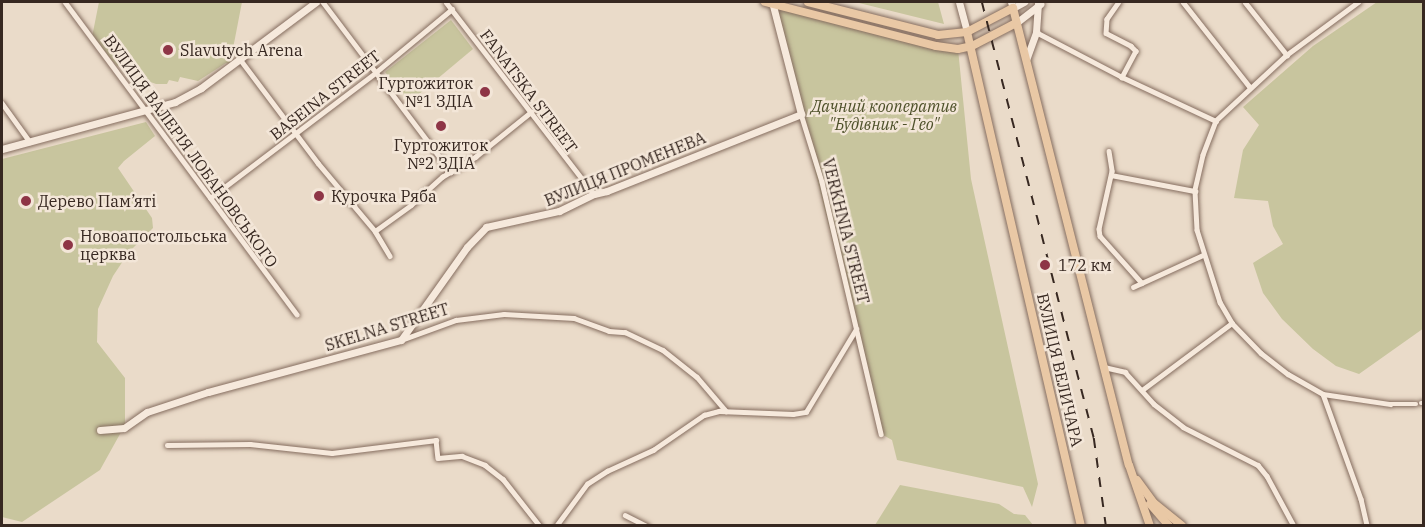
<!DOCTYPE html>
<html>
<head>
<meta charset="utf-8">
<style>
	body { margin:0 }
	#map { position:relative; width:1425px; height:527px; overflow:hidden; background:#eadbc9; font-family:"IBM Plex Serif",serif }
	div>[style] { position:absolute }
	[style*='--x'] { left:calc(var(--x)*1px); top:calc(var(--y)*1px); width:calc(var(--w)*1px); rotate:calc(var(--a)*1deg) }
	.green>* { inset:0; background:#c8c59e }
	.roads { filter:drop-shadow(0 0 2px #856d5f) drop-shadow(0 0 2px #856d5f) }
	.street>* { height:4.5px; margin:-2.25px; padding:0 2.25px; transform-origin:2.25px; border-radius:2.25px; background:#f6e9dc }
	.secondary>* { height:7px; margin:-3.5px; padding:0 3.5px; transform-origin:3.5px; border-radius:3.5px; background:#f6e9dc }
	.primary>* { height:8px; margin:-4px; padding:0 4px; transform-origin:4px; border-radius:4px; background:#e9c8a5 }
	.rail>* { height:1.5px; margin-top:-0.75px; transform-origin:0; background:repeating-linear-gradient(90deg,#372821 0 10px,transparent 0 20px) }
	.dots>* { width:16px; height:16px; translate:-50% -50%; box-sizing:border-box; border:3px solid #f3e6d8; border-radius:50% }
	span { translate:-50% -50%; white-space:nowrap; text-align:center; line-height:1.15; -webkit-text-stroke:5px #f3e6d8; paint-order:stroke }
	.poi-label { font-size:16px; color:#372821 }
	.left { translate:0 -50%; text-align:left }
	.right { translate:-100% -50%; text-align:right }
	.street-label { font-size:16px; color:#372821 }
	.park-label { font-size:16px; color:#4e512a; font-style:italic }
	.frame { position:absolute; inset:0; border:3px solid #372821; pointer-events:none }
</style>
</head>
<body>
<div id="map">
	<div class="green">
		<i style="clip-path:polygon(99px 2px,242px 2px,230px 64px,226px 63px,198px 81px,180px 77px,178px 82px,169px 80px,167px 84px,156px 84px,142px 79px,143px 74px,133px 73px,133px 69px,117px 66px,92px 37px)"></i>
		<i style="clip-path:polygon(855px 2px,938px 2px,944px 24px)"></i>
		<i style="clip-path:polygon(1377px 2px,1421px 2px,1423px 5px,1424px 328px,1359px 374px,1336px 366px,1313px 349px,1282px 319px,1263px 293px,1253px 263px,1283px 244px,1273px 226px,1268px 201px,1234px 198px,1243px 150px,1259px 125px,1243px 107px,1313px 46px)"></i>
		<i style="clip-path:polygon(773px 4px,958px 49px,971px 179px,1038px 484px,1032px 507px,1023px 487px,897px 460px,892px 440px,881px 434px)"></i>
		<i style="clip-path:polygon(451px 20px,473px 49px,412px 100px,405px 97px,385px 72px)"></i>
		<i style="clip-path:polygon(146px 122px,155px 136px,124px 161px,118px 168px,152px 218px,153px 228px,129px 252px,113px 276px,98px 309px,97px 342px,125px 378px,125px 425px,100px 470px,22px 522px,2px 517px,2px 159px)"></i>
		<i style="clip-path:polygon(900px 485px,999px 504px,1014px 514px,1025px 515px,1033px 525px,875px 525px)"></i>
	</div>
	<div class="roads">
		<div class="street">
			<i style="--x:65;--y:2;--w:389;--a:53.4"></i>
			<i style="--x:323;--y:2;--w:213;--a:53"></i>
			<i style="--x:446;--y:2;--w:242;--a:52.4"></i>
			<i style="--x:1119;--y:2;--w:21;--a:125"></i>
			<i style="--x:1107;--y:19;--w:14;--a:94"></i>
			<i style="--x:1106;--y:33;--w:28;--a:27"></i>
			<i style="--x:1131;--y:46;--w:7;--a:45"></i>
			<i style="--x:1136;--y:51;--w:30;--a:118"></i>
			<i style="--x:1183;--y:2;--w:108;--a:51.8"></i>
			<i style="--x:1245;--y:2;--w:68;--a:51.6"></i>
			<i style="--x:1359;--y:2;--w:89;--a:143.6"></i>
			<i style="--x:1287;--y:55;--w:97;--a:137.1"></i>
			<i style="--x:1216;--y:121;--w:36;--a:111"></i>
			<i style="--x:1203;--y:155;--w:37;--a:103"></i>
			<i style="--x:1195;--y:191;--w:39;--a:87"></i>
			<i style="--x:1197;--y:230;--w:76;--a:72.3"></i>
			<i style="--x:1220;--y:302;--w:24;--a:60"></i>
			<i style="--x:1232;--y:323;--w:42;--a:46"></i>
			<i style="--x:1261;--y:353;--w:34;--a:38"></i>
			<i style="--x:1288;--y:374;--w:40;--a:29.7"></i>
			<i style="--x:1323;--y:394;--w:68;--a:8.5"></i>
			<i style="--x:1390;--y:404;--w:26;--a:0"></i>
			<i style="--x:1036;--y:32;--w:97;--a:27.6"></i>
			<i style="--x:1122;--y:77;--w:104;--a:25.1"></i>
			<i style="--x:240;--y:59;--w:130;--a:53.1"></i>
			<i style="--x:318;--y:163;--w:89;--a:50"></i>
			<i style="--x:375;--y:231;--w:29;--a:59"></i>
			<i style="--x:2;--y:103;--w:48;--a:54.3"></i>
			<i style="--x:801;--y:114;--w:71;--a:72.8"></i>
			<i style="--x:822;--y:182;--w:259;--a:76.8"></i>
			<i style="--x:1109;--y:151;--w:20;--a:81"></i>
			<i style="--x:1112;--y:171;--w:59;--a:102.6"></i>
			<i style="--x:1099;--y:229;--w:7;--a:82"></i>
			<i style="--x:1100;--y:236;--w:63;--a:48.2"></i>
			<i style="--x:1111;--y:175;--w:86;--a:10.8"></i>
			<i style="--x:210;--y:198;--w:207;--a:-37.1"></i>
			<i style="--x:375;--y:73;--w:100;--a:-39.7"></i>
			<i style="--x:375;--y:231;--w:44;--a:-35.8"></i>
			<i style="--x:411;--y:205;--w:42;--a:-42.1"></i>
			<i style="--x:442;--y:177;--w:39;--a:-31"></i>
			<i style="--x:475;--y:157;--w:72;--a:-38.8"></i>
			<i style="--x:1133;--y:287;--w:77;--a:-24.6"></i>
			<i style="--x:404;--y:339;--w:55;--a:-20.1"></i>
			<i style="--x:456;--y:320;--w:48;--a:-7.1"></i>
			<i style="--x:504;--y:314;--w:70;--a:3.3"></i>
			<i style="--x:574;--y:318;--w:37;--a:20"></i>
			<i style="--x:609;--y:331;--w:16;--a:4"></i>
			<i style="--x:625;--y:332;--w:42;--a:25.3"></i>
			<i style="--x:663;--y:350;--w:43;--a:38.5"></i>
			<i style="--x:697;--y:377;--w:45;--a:49.5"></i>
			<i style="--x:1104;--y:367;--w:22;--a:13"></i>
			<i style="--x:1125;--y:372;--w:43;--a:47.8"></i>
			<i style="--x:1154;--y:404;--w:37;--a:38"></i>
			<i style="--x:1183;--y:427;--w:84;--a:26.9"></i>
			<i style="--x:1258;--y:465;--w:14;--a:51"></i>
			<i style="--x:1267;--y:476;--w:57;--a:61.6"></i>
			<i style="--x:1142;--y:390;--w:112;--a:-36.7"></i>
			<i style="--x:1323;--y:394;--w:112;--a:70.1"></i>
			<i style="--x:1361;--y:499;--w:28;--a:77"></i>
			<i style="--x:1421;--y:403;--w:3;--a:0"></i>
			<i style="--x:167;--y:445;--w:83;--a:-0.7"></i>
			<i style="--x:250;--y:444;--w:82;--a:6.3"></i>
			<i style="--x:332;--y:453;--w:105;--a:-7.1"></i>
			<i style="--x:436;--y:440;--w:18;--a:84"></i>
			<i style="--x:438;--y:458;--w:24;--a:-5"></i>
			<i style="--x:462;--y:456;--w:25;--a:21"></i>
			<i style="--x:485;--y:465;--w:23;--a:38"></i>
			<i style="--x:503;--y:479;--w:60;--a:51.8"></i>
			<i style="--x:625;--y:515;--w:25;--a:27"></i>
			<i style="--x:556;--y:526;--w:52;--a:-53.6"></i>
			<i style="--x:587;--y:484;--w:24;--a:-33"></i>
			<i style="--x:607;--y:471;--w:51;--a:-24.5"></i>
			<i style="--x:653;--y:450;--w:62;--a:-34.5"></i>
			<i style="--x:704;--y:415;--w:16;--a:-15"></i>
			<i style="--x:719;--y:411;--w:74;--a:2.3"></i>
			<i style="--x:793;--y:414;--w:13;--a:-9"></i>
			<i style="--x:806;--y:412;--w:97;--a:-58.9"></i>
		</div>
		<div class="secondary">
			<i style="--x:959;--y:2;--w:31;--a:75"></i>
			<i style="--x:1011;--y:2;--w:6;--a:72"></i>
			<i style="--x:1013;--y:8;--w:13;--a:-29"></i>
			<i style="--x:1016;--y:23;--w:31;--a:-38"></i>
			<i style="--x:1026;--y:60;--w:30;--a:-70"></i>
			<i style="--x:1036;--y:32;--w:30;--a:-86"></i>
			<i style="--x:2;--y:149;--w:179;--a:-15.2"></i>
			<i style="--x:175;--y:102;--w:30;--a:-28"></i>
			<i style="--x:201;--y:88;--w:144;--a:-36.8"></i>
			<i style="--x:100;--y:430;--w:24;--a:-5"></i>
			<i style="--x:124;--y:428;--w:28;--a:-35"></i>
			<i style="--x:147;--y:412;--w:64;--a:-18.2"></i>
			<i style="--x:208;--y:392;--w:200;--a:-15.1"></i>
			<i style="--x:401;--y:340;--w:114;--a:-54.6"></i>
			<i style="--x:467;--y:247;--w:28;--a:-46"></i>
			<i style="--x:486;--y:227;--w:75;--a:-12.4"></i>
			<i style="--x:559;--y:211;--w:39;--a:-26"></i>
			<i style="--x:594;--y:194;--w:13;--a:-13"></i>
			<i style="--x:607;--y:191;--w:209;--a:-21.6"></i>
			<i style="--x:801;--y:114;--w:116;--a:-104.5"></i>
		</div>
		<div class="primary">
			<i style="--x:765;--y:2;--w:177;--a:14.4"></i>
			<i style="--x:936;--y:46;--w:22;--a:8"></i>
			<i style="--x:958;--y:49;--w:14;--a:-12"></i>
			<i style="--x:972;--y:46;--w:50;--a:-27.6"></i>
			<i style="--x:808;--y:2;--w:134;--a:14.2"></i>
			<i style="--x:938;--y:35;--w:29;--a:-6"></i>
			<i style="--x:967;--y:32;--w:52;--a:-27.6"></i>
			<i style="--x:1013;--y:8;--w:471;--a:75.8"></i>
			<i style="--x:1129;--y:465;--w:65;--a:71"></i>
			<i style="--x:967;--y:32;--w:507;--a:77.01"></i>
			<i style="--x:1137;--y:480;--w:29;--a:54"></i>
			<i style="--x:1154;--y:503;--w:36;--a:39"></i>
			<i style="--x:1150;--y:504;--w:29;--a:49"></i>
		</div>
	</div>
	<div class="rail">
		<i style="--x:982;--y:2;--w:450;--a:75.6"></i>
		<i style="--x:1094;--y:438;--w:89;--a:82.2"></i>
	</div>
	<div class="dots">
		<i style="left:168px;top:50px;background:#8e3546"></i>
		<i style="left:485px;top:92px;background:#8e3546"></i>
		<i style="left:441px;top:126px;background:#8e3546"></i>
		<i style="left:319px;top:196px;background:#8e3546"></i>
		<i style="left:26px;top:201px;background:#8e3546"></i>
		<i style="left:68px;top:245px;background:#8e3546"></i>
		<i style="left:1045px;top:265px;background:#8e3546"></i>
	</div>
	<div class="poi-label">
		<span class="left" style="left:180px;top:50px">Slavutych Arena</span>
		<span class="right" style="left:473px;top:92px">Гуртожиток<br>№1 ЗДІА</span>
		<span style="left:441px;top:154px">Гуртожиток<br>№2 ЗДІА</span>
		<span class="left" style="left:331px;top:196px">Курочка Ряба</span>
		<span class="left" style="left:38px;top:201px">Дерево Пам’яті</span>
		<span class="left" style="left:80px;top:245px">Новоапостольська<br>церква</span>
		<span class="left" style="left:1058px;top:265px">172 км</span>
	</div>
	<div class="street-label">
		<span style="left:529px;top:91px;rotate:53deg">FANATSKA STREET</span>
		<span style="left:325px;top:95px;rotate:-38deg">BASEINA STREET</span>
		<span style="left:191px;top:151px;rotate:54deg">ВУЛИЦЯ ВАЛЕРІЯ ЛОБАНОВСЬКОГО</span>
		<span style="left:625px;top:169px;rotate:-22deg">ВУЛИЦЯ ПРОМЕНЕВА</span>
		<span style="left:846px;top:231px;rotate:76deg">VERKHNIA STREET</span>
		<span style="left:387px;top:327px;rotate:-17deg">SKELNA STREET</span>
		<span style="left:1060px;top:370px;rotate:77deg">ВУЛИЦЯ ВЕЛИЧАРА</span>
	</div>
	<div class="park-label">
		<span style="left:884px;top:115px">Дачний кооператив<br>"Будівник - Гео"</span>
	</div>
	<div class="frame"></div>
</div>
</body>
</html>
